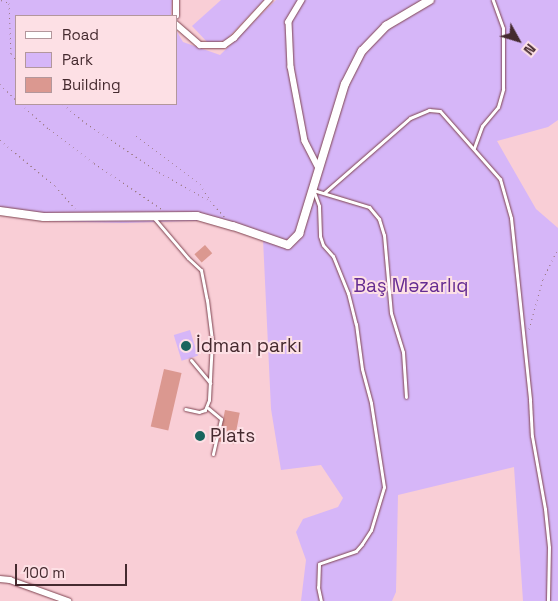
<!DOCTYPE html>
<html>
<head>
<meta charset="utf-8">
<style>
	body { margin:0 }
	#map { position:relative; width:558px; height:601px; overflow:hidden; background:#f9ced6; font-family:"Space Grotesk",sans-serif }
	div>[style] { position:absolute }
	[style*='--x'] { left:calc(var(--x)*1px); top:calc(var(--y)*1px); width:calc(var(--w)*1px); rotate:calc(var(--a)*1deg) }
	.green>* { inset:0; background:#d6b6f8; transform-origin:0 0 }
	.building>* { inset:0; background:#db9890; transform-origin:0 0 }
	.path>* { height:1px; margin-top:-0.5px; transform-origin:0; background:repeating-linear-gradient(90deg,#98767c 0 1px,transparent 0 5px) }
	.roads { filter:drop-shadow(0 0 1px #7f4350) drop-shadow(0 0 1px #7f4350) }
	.service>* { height:3px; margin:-1.5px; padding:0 1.5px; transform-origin:1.5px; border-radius:1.5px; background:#fff }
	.minor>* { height:5.5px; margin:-2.75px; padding:0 2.75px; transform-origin:2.75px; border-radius:2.75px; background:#fff }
	.tertiary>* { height:8px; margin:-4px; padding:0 4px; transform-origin:4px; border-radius:4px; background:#fff }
	.dots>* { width:14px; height:14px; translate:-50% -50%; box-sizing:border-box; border:2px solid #fde0e5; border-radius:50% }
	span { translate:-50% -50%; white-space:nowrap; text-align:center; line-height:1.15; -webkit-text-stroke:4px #fde0e5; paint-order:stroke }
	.park-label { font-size:19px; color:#662c92 }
	.poi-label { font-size:19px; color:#452a2f }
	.left { translate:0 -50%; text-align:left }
	.legend { position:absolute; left:15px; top:15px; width:162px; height:90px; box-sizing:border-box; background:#fde0e5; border:1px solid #b3979c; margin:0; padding:6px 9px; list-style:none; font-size:15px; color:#452a2f }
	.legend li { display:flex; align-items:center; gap:10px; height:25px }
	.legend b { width:25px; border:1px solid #b3979c }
	.north { position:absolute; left:493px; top:15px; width:50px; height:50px; -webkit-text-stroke:4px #fde0e5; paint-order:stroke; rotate:129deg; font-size:14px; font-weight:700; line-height:20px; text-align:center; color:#452a2f }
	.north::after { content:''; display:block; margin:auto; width:18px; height:22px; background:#452a2f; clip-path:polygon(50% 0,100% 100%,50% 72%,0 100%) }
	.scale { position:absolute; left:15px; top:564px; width:112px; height:22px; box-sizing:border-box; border:2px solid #452a2f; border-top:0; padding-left:6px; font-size:15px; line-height:18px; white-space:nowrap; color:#452a2f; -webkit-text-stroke:4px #fde0e5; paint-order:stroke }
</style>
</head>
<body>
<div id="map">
	<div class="green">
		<i style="clip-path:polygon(0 0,172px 0,171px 16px,16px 16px,16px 104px,176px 104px,176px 30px,183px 42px,220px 55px,276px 0,558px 0,558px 120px,548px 127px,497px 141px,536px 209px,558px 228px,558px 601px,523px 601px,514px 467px,398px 495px,396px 592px,392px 601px,301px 601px,306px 560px,296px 532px,303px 519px,338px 507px,343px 498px,321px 465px,281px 470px,271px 409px,263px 239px,222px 220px,123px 223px,46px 221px,0 211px)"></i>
		<i style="clip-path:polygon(221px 0,264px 0,226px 40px,209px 44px,192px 26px)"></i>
		<i style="left:190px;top:330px;width:27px;height:17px;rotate:73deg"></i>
	</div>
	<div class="building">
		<i style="left:205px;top:245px;width:11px;height:14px;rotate:49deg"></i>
		<i style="left:164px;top:369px;width:18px;height:59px;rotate:13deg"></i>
		<i style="left:225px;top:410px;width:15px;height:32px;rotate:11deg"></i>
	</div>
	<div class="path">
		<i style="--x:1;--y:0;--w:9;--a:21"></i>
		<i style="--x:9;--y:3;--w:51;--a:87.8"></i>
		<i style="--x:11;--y:54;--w:8;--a:50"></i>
		<i style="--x:0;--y:84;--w:23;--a:45"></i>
		<i style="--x:21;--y:104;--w:38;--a:42"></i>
		<i style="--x:49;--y:129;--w:56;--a:37.1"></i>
		<i style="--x:94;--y:163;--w:82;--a:34.1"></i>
		<i style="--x:63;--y:104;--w:30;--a:40"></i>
		<i style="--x:86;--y:123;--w:88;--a:33.9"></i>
		<i style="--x:159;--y:172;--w:59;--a:29.6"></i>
		<i style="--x:210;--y:201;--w:21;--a:47"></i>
		<i style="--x:136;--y:136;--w:80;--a:36.9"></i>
		<i style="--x:200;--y:184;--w:19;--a:58"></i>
		<i style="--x:0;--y:140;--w:72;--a:39.9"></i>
		<i style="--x:55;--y:186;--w:30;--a:48"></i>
		<i style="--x:529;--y:329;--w:52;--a:-74.4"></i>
		<i style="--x:543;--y:279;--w:34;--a:-64"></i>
	</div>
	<div class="roads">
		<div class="service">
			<i style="--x:474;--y:148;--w:23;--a:-70"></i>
			<i style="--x:482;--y:126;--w:25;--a:-50"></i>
			<i style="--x:498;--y:107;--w:19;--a:-74"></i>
			<i style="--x:503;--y:89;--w:61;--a:-90"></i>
			<i style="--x:503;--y:28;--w:30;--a:-110"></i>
			<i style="--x:313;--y:190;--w:59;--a:16.9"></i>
			<i style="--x:369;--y:207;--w:16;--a:50"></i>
			<i style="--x:379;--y:219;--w:17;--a:73"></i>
			<i style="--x:384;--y:235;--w:78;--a:84.9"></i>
			<i style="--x:391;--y:313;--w:41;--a:72.9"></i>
			<i style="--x:403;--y:352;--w:45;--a:86.2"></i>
			<i style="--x:314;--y:192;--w:15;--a:70"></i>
			<i style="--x:319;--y:206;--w:30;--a:88"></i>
			<i style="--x:320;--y:236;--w:9;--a:72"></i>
			<i style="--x:323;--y:245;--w:15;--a:48"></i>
			<i style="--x:333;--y:256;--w:40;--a:68"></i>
			<i style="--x:348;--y:293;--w:32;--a:76"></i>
			<i style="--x:356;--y:324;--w:45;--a:82.4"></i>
			<i style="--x:362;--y:369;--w:35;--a:75"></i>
			<i style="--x:371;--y:403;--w:85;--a:81.2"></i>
			<i style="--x:384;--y:487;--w:45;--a:106.8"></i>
			<i style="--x:371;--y:530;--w:17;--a:123"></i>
			<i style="--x:362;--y:544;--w:9;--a:131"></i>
			<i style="--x:356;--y:551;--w:39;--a:161"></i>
			<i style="--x:319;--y:564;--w:23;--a:92"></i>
			<i style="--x:318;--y:587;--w:14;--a:78"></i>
			<i style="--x:324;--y:193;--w:114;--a:-41.1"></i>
			<i style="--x:410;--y:118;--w:21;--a:-23"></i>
			<i style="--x:429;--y:110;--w:11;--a:5"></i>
			<i style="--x:440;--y:111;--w:91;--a:48.6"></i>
			<i style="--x:500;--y:179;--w:41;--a:74.2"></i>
			<i style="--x:511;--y:218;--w:183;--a:84"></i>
			<i style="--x:530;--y:400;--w:36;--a:87"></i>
			<i style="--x:532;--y:436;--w:74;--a:79.9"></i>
			<i style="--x:545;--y:509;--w:38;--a:84"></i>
			<i style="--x:549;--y:547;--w:54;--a:91.1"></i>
			<i style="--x:154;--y:218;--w:52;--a:49.6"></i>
			<i style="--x:188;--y:258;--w:18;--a:43"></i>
			<i style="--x:201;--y:270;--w:31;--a:79"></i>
			<i style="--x:207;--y:300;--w:40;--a:82.9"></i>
			<i style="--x:212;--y:340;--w:60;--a:92.9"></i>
			<i style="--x:209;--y:400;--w:11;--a:112"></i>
			<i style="--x:205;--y:410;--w:6;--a:162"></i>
			<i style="--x:199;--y:412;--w:14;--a:-168"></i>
			<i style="--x:191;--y:360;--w:30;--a:50"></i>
			<i style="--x:208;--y:408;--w:17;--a:40"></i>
			<i style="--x:221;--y:419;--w:36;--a:103"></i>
		</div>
		<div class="minor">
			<i style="--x:302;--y:0;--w:26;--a:121"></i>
			<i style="--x:289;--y:22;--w:45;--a:87.5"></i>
			<i style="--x:291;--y:67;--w:75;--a:79.3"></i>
			<i style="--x:305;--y:141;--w:28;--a:63"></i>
			<i style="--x:176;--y:16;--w:16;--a:-90"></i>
			<i style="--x:176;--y:24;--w:32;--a:41"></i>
			<i style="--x:200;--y:45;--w:24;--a:0"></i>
			<i style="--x:224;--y:45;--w:12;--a:-35"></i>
			<i style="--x:234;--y:38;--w:52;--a:-47.4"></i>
			<i style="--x:0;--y:579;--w:10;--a:6"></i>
			<i style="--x:10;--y:580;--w:62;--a:19.9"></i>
		</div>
		<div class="tertiary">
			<i style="--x:0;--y:211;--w:44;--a:7.8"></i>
			<i style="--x:44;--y:217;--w:153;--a:-0.4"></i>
			<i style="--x:197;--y:216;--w:37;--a:16"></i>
			<i style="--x:233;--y:226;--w:58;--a:19.1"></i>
			<i style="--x:288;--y:245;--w:16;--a:-45"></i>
			<i style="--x:299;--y:234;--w:157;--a:-73"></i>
			<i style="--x:345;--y:84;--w:37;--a:-63"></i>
			<i style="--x:362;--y:51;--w:35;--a:-46"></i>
			<i style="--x:386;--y:26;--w:51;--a:-30.6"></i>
		</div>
	</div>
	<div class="dots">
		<i style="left:186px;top:346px;background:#19655e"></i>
		<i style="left:200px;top:436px;background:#19655e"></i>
	</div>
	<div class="park-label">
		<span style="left:411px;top:286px">Baş Məzarlıq</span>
	</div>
	<div class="poi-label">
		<span class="left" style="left:196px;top:346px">İdman parkı</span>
		<span class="left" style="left:210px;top:436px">Plats</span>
	</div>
	<ul class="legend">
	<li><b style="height:6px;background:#fff"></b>Road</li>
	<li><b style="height:14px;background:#d6b6f8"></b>Park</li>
	<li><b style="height:14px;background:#db9890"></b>Building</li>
	</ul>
	<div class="north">N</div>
	<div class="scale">100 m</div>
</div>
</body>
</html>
